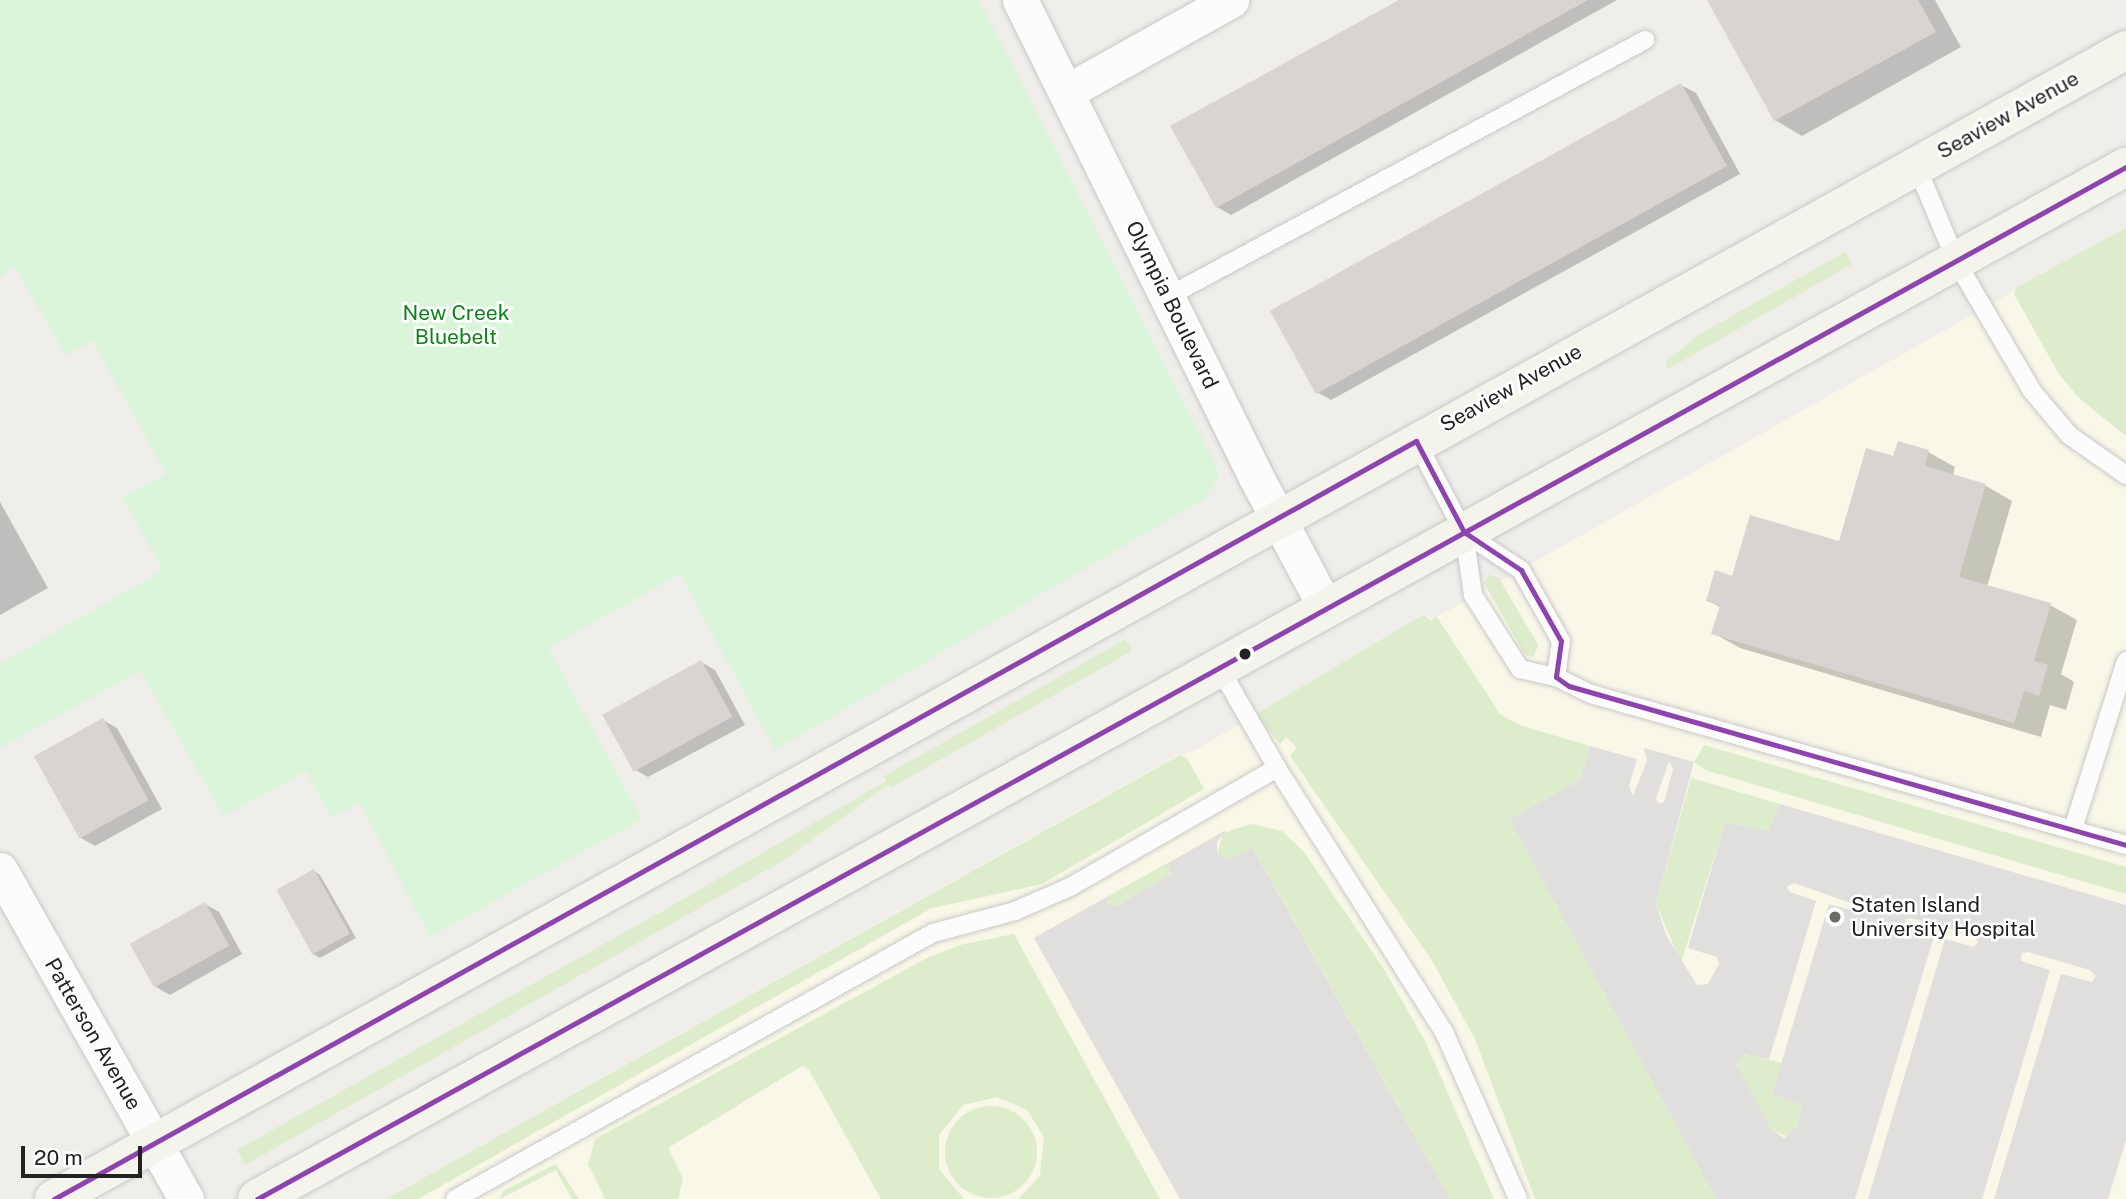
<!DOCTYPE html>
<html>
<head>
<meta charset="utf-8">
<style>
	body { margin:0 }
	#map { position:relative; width:2126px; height:1199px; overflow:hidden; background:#f0eeeb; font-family:"Public Sans",sans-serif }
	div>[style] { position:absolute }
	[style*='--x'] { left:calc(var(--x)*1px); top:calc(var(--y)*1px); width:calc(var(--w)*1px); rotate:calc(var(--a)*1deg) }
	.education>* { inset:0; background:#f8f7e8 }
	.grass>* { inset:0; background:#ddeccb }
	.round { border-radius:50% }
	.park>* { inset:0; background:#daf5da }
	.parking>* { inset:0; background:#e0dfde }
	.shadow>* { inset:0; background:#0003 }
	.building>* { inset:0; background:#d7d4d2; transform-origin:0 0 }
	.roads { filter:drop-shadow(0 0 2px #c9c8c7) drop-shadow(0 0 2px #c9c8c7) }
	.lane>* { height:18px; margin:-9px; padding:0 9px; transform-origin:9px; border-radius:9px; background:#fdfcfc }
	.street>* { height:35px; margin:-17.5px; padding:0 17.5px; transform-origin:17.5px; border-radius:17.5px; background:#fdfcfc }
	.secondary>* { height:38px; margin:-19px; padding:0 19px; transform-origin:19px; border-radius:19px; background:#f4f4ed }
	.bus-1>* { height:5px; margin:-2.5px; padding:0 2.5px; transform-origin:2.5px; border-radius:2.5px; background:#8e44ad }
	.dots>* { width:19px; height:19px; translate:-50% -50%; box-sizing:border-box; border:4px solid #fff; border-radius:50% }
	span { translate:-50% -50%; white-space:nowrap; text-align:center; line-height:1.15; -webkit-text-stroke:5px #fff; paint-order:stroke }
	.street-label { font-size:21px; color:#222 }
	.park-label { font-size:21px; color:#0c8416 }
	.poi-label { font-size:21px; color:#222 }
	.left { translate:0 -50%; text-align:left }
	.scale { position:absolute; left:21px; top:1146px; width:121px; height:32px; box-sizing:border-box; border:4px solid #222; border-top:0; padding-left:9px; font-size:21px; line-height:24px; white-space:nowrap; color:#222; -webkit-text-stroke:5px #fff; paint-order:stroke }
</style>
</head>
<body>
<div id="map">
	<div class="education">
		<i style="clip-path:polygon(2126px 228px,2126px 1199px,386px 1199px,1176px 756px,1196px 750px,1424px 614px,1433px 619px)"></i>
	</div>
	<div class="grass">
		<i style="clip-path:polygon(2126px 228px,2126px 436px,2079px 398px,2059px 374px,2014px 294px,2017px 287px)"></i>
		<i style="clip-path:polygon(1845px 252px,1852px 264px,1668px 369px,1665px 362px,1700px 334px)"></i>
		<i style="clip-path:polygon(1490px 575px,1499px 578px,1538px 645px,1534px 657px,1525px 655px,1487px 588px,1484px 582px)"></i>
		<i style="clip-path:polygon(1424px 614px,1430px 620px,1437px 617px,1500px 714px,1519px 725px,1590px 746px,1580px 780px,1509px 819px,1716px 1199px,1535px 1199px,1475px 1039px,1431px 959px,1290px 756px,1297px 748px,1286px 737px,1280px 744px,1256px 714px)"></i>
		<i style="clip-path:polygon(1126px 639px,1132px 651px,892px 787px,888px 785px,781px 862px,245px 1165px,237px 1150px,675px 904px,886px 781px,884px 776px)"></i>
		<i style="clip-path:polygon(1704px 745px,2126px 867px,2126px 894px,1705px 770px,1694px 762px)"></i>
		<i style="clip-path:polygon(1180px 755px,1187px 758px,1204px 789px,1042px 884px,932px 908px,418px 1199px,386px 1199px)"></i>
		<i style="clip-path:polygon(1691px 778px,1780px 804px,1768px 831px,1725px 822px,1681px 963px,1656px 904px)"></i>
		<i style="clip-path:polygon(1251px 824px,1282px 831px,1304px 852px,1384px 969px,1426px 1043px,1494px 1199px,1450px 1199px,1254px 849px,1229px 860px,1217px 854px,1223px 833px)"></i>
		<i style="clip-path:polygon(1164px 865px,1171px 869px,1168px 877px,1117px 906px,1107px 905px,1110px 895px)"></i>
		<i style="clip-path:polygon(1014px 934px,1160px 1199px,1018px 1199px,1040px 1176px,1044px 1137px,1027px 1110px,997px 1097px,963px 1105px,939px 1135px,939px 1169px,964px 1199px,881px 1199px,809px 1070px,802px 1066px,668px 1148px,683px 1178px,678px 1199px,605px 1199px,588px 1164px,595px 1139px,925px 959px,960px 945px)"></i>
		<i style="clip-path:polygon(1748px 1054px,1782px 1063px,1772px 1094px,1802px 1106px,1797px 1127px,1788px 1137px,1771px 1129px,1738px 1070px,1739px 1056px)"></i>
		<i class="round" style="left:945px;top:1106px;width:92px;height:92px"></i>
		<i style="clip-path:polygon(556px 1164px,579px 1199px,572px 1199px,556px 1170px,500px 1199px,503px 1191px)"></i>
	</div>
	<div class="park">
		<i style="clip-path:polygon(0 0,979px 0,1217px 467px,1218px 479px,1204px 499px,775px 750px,680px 574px,548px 648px,642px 819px,430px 937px,360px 803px,331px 818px,306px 771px,224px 816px,140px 671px,0 748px,0 664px,163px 570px,122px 496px,166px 474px,93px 341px,66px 355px,15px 267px,0 277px)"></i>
	</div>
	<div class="parking">
		<i style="clip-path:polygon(evenodd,1590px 746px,1637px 759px,1629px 786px,1633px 796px,1647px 761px,1644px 748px,1694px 762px,1656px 904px,1666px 935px,1697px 985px,1708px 984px,1719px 964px,1717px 957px,1688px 948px,1725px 822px,1768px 831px,1780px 804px,2126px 905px,2126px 1140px,2108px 1199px,1994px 1199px,2061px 974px,2092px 982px,2096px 976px,2090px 970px,2028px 952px,2022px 953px,2021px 961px,2050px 970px,1982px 1199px,1868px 1199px,1945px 939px,1974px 947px,1978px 942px,1974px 936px,1910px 918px,1905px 919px,1906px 927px,1934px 936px,1855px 1199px,1716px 1199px,1509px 819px,1580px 780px,1590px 746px,1669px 762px,1673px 769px,1664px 802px,1659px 804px,1656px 798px,1669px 762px,1590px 746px,1794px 883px,1862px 907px,1858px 912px,1829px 904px,1772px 1094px,1802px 1106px,1797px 1127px,1784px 1138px,1771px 1129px,1737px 1066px,1744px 1054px,1769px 1059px,1774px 1043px,1816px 901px,1790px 892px,1787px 887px,1794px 883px)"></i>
		<i style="clip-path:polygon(1226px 830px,1217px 842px,1217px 854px,1229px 860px,1253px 848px,1450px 1199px,1180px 1199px,1034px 938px,1110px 895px,1107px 904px,1117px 906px,1171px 874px,1169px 867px,1161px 867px)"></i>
	</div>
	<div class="shadow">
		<i style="clip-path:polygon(1403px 0,1617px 0,1231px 215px,1217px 207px)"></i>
		<i style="clip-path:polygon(1709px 0,1935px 0,1961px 47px,1802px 136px,1775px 120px)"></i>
		<i style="clip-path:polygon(1681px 85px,1696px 93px,1740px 174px,1331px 400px,1317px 392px)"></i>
		<i style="clip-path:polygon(1928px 452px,1955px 467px,1953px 476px,1986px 486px,2012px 501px,1987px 587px,2050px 605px,2077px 620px,2061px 674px,2074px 682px,2066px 710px,2050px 705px,2041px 737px,1740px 648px,1713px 633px,1721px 608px,1708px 600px,1733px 578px,1840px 543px,1894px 459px)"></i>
		<i style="clip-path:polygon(0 502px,48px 588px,0 615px)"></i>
		<i style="clip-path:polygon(701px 662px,715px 670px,745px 725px,648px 777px,634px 769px)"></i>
		<i style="clip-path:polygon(103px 720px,117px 728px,162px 809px,95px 846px,81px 838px)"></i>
		<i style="clip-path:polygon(314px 871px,320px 875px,356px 938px,320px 958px,313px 954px)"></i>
		<i style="clip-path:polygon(205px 904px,219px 912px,242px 954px,170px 995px,156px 987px)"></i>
	</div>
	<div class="building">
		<i style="clip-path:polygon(1399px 0,1588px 0,1216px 208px,1170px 126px)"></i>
		<i style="clip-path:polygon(1707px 0,1918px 0,1936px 32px,1774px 121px)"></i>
		<i style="left:1681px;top:83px;width:95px;height:470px;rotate:61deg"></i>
		<i style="clip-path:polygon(1898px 441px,1929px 450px,1925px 466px,1986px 484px,1959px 577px,2051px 603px,2034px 661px,2048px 665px,2039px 696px,2024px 691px,2014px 723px,1711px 634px,1720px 606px,1706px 601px,1715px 570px,1732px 576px,1750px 515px,1839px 541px,1866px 448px,1893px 456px)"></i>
		<i style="left:701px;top:660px;width:65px;height:113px;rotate:61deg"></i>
		<i style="left:103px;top:718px;width:94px;height:79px;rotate:61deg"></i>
		<i style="left:314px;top:869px;width:74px;height:43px;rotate:61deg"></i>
		<i style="left:205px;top:902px;width:50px;height:86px;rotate:61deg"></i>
	</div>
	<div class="roads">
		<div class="lane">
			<i style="--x:1916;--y:165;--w:106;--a:67.3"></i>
			<i style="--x:1957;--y:263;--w:148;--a:59.6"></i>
			<i style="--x:2032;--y:391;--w:57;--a:49.9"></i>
			<i style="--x:2069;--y:435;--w:70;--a:35.1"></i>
			<i style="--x:1167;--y:297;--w:543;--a:-28.27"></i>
			<i style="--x:1416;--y:441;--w:103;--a:62.2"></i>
			<i style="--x:1464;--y:532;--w:64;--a:81.9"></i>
			<i style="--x:1473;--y:595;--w:88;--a:57.6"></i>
			<i style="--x:1520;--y:669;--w:37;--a:13"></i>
			<i style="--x:1556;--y:677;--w:39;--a:26"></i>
			<i style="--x:1591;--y:694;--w:556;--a:15.76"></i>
			<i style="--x:1465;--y:533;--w:67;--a:33.5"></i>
			<i style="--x:1521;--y:570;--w:81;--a:60.6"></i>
			<i style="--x:1561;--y:641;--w:36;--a:98"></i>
			<i style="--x:1219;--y:667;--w:116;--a:60.1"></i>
			<i style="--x:1277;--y:768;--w:315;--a:57.7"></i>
			<i style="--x:1445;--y:1034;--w:180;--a:66.1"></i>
			<i style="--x:2073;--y:829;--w:176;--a:-72.5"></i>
			<i style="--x:455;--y:1199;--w:547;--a:-29.1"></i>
			<i style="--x:933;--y:933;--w:85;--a:-15"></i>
			<i style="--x:1015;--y:911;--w:60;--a:-23.6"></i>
			<i style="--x:1070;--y:887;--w:239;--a:-29.9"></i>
		</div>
		<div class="street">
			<i style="--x:1020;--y:0;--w:534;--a:63.67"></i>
			<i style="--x:1257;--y:479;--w:146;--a:61.9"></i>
			<i style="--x:1066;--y:92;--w:189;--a:-29.1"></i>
			<i style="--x:0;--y:870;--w:378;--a:60.5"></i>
		</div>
		<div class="secondary">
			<i style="--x:54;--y:1199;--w:2369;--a:-29.01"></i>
			<i style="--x:257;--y:1199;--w:2135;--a:-28.91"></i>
		</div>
	</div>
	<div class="bus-1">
		<i style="--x:54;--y:1199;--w:1559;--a:-29.1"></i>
		<i style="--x:1416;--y:441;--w:103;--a:62.2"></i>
		<i style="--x:1464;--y:532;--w:69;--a:33.7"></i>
		<i style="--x:1521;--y:570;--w:81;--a:60.6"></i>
		<i style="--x:1561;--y:641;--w:36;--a:98"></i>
		<i style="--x:1556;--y:677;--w:16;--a:35"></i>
		<i style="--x:1569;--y:686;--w:579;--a:15.93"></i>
		<i style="--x:257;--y:1199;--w:2135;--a:-28.91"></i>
	</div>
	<div class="dots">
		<i style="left:1245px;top:654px;background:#222"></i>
		<i style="left:1835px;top:917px;background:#6a6968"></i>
	</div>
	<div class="street-label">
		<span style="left:2008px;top:115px;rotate:-29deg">Seaview Avenue</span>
		<span style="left:1172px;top:305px;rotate:64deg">Olympia Boulevard</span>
		<span style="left:1511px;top:388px;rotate:-29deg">Seaview Avenue</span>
		<span style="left:93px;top:1034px;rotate:60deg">Patterson Avenue</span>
	</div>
	<div class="park-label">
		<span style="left:456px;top:325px">New Creek<br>Bluebelt</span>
	</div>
	<div class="poi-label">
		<span class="left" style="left:1851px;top:917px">Staten Island<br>University Hospital</span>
	</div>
	<div class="scale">20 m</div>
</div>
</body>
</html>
